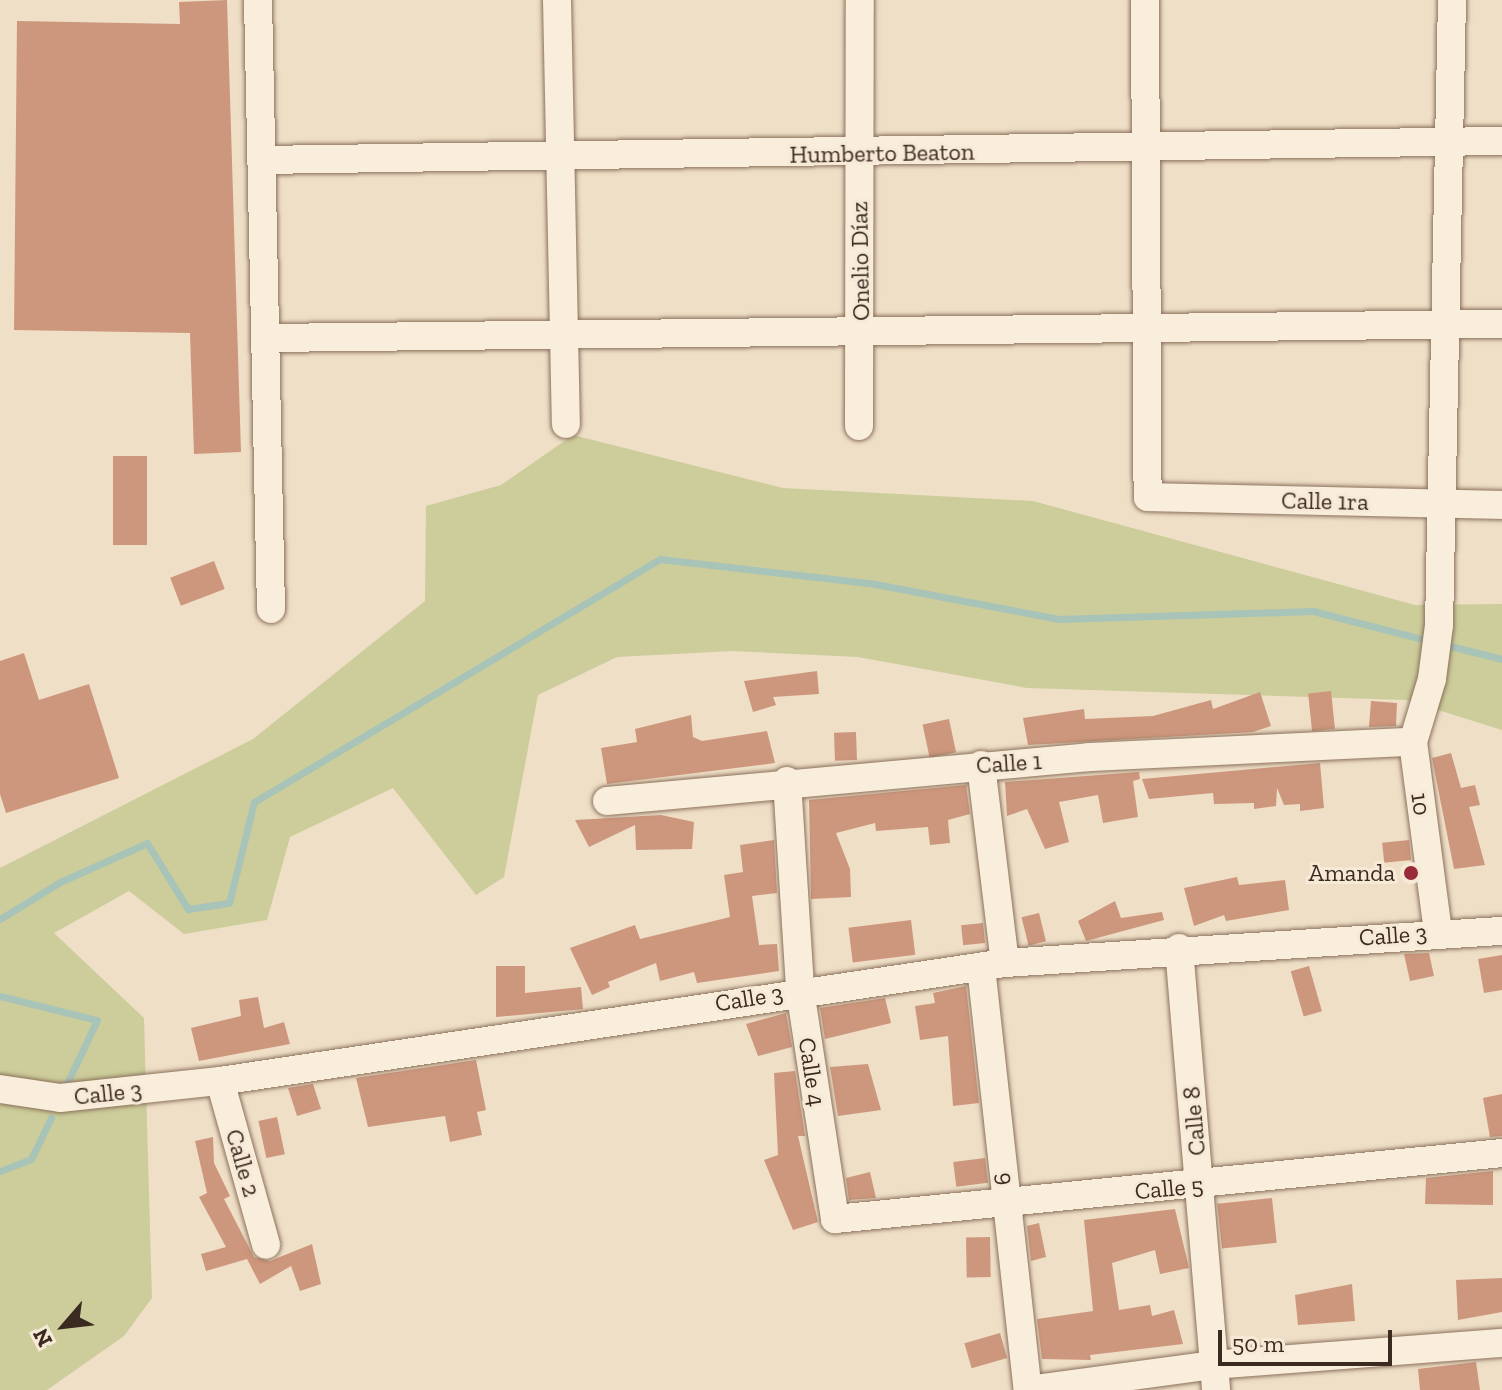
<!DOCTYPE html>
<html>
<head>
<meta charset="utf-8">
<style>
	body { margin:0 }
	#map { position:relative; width:1502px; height:1390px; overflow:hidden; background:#efdfc7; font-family:"Zilla Slab",serif }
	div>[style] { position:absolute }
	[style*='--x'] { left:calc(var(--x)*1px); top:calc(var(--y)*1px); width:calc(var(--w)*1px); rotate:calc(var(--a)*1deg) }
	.green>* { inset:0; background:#cccd9a }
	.stream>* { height:7px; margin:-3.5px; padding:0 3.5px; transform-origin:3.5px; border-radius:3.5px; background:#a8c3b8 }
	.building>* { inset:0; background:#cd977d; transform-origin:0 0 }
	.roads { filter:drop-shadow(0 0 2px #8b715c) drop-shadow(0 0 2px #8b715c) }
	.minor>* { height:28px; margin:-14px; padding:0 14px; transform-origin:14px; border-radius:14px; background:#f9eddb }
	.dots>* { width:22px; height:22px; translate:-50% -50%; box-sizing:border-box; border:4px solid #f6ead7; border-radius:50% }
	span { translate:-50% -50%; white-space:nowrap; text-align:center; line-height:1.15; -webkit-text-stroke:6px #f6ead7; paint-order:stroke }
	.street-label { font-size:24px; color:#3b2a20 }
	.poi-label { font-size:24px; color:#3b2a20 }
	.right { translate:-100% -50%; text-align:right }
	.north { position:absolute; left:24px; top:1286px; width:80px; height:80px; -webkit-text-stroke:6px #f6ead7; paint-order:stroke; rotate:242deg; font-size:22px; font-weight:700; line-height:32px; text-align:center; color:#3b2a20 }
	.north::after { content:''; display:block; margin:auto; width:28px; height:36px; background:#3b2a20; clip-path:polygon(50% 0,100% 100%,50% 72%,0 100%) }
	.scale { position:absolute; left:1218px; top:1330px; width:174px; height:36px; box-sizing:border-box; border:4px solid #3b2a20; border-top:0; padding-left:10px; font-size:24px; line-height:28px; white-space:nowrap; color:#3b2a20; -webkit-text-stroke:6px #f6ead7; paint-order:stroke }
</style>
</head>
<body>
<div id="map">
	<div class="green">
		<i style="clip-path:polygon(573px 435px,783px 488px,1033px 501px,1415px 605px,1502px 604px,1502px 730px,1406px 700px,1027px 688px,858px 657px,732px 651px,617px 657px,538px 695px,504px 877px,476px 895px,393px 788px,290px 837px,267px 920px,184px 934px,129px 891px,54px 933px,144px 1018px,152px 1298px,124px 1336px,47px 1390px,0 1390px,0 868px,253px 739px,425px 601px,426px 506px,501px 485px)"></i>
	</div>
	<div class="stream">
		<i style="--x:1442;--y:644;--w:62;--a:14"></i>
		<i style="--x:0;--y:919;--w:70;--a:-31.7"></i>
		<i style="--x:60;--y:882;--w:95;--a:-24.1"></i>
		<i style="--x:147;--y:843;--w:78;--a:58.2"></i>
		<i style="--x:188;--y:909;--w:41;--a:-8.3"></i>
		<i style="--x:229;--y:903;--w:104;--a:-76.1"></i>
		<i style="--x:254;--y:802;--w:473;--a:-30.9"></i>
		<i style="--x:660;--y:559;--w:216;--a:6.6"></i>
		<i style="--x:875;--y:584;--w:187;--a:10.8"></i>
		<i style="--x:1059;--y:619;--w:254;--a:-1.8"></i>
		<i style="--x:1313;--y:611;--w:121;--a:14.4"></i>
		<i style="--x:0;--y:996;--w:100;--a:13.9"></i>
		<i style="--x:97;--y:1020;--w:68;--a:115.4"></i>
		<i style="--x:0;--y:1171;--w:33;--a:-21"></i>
		<i style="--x:31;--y:1159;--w:46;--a:-64"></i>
	</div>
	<div class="building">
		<i style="clip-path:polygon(227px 0,241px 452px,194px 454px,190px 333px,14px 330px,17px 21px,180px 24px,179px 2px)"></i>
		<i style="left:113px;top:456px;width:34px;height:89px"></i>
		<i style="left:214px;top:561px;width:30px;height:47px;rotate:69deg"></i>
		<i style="clip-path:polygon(24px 653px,39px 700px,89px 684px,119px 778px,6px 813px,0 794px,0 661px)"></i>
		<i style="clip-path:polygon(817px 671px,819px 694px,773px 697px,776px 705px,753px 712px,744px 681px)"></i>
		<i style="left:1331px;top:691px;width:38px;height:23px;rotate:84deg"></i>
		<i style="clip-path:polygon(1260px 692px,1271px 726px,1253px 732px,1028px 745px,1023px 718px,1084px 709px,1085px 719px,1153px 716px,1211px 700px,1213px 709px)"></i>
		<i style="clip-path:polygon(1371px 701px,1397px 703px,1396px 726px,1369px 727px)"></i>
		<i style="clip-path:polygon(691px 715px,693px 737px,702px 741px,767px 731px,775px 763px,607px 784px,601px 748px,637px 742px,635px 729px)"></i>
		<i style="left:949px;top:719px;width:34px;height:27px;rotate:78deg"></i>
		<i style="left:856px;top:732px;width:28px;height:22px;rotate:88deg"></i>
		<i style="clip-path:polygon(1451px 753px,1461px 788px,1475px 785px,1480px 805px,1469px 807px,1485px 865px,1454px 869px,1432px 758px)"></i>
		<i style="clip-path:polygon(1320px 763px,1324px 808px,1300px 811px,1300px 804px,1284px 805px,1277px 788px,1276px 806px,1254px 809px,1254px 803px,1214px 804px,1213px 793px,1149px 799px,1142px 779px)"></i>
		<i style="clip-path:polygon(1139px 772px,1140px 779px,1133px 781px,1138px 817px,1103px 823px,1098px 795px,1059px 802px,1069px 842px,1045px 849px,1027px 809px,1007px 816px,1005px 782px)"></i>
		<i style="clip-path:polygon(966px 785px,970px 814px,948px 820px,950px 843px,930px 845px,928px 827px,876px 831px,875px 823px,836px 833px,850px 869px,851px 897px,811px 899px,809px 800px)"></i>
		<i style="clip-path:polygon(661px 815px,694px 822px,692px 849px,636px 850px,635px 825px,589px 847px,575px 820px)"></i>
		<i style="clip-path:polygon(774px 840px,777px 893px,752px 896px,759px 945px,777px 944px,779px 971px,697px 983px,694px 972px,660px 981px,656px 963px,608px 982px,610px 987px,592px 995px,570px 948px,635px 925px,640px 939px,730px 917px,724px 875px,743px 872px,740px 845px)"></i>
		<i style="left:1409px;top:840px;width:20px;height:27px;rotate:84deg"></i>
		<i style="clip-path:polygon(1237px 877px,1239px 885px,1285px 880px,1289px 910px,1226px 921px,1224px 915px,1194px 926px,1184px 888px)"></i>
		<i style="clip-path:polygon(1115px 901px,1121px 918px,1162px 912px,1164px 920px,1086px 941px,1078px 921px)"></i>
		<i style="left:1039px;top:913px;width:29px;height:18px;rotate:76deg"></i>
		<i style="left:911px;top:920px;width:35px;height:63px;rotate:83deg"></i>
		<i style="left:983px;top:923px;width:20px;height:22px;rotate:84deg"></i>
		<i style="clip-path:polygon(1429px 953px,1434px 976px,1410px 981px,1404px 954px)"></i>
		<i style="clip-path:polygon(1502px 955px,1502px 990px,1484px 993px,1478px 959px)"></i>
		<i style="clip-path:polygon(496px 966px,525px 966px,525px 993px,581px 987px,583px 1009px,496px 1017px)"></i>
		<i style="left:1309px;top:966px;width:47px;height:19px;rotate:74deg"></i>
		<i style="clip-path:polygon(966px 986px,979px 1103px,953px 1106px,948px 1036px,920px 1040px,915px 1006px,935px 1003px,933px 993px)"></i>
		<i style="clip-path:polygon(258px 997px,264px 1028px,284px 1022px,290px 1044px,199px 1061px,191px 1028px,241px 1016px,239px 1000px)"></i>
		<i style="clip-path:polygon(885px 998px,891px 1023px,825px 1039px,820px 1008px)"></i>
		<i style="clip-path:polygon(786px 1013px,792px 1047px,758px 1056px,746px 1024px)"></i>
		<i style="clip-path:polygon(476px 1060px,486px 1110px,477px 1112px,482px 1135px,450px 1142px,445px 1116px,368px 1127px,356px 1078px)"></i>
		<i style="clip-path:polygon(868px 1064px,881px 1110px,838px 1116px,830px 1067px)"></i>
		<i style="clip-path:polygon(795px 1071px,805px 1136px,798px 1136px,818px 1222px,793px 1230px,764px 1160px,778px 1155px,774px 1073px)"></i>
		<i style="clip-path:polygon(313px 1084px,321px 1109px,297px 1116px,288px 1088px)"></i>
		<i style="clip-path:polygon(1502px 1094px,1502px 1136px,1490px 1137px,1483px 1098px)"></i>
		<i style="left:277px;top:1117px;width:38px;height:19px;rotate:78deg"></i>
		<i style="clip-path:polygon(213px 1137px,214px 1163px,230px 1196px,224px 1199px,254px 1257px,270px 1261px,312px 1244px,321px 1284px,300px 1291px,291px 1266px,260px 1284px,247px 1259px,206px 1271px,201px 1254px,226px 1247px,199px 1197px,207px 1193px,195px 1141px)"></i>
		<i style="left:985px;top:1158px;width:25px;height:32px;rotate:83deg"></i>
		<i style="clip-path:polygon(1493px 1171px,1493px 1205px,1425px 1204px,1426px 1178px)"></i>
		<i style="clip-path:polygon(870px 1172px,876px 1198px,849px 1200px,846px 1178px)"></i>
		<i style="left:1272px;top:1198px;width:45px;height:55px;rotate:84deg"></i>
		<i style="clip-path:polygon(1175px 1209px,1189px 1268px,1160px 1274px,1155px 1250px,1112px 1263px,1119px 1310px,1150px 1305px,1152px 1316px,1174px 1310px,1183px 1344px,1090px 1355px,1091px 1360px,1042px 1359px,1037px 1319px,1093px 1311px,1084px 1220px)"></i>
		<i style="clip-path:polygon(1039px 1223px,1046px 1257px,1031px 1261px,1027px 1226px)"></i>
		<i style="left:990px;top:1237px;width:40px;height:24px;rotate:89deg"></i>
		<i style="clip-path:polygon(1502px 1278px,1502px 1312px,1458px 1320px,1456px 1280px)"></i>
		<i style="clip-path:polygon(1352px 1284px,1355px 1321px,1298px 1325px,1295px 1295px)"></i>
		<i style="left:1000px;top:1333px;width:26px;height:37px;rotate:74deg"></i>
		<i style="clip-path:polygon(1476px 1362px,1480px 1390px,1420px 1390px,1418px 1369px)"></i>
	</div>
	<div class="roads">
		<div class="minor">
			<i style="--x:258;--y:0;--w:609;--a:88.78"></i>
			<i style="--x:557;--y:0;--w:424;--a:88.8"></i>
			<i style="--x:1145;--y:0;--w:497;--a:89.7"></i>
			<i style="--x:1148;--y:497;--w:354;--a:1.3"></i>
			<i style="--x:261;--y:160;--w:1241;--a:-0.88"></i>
			<i style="--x:265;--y:338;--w:1237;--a:-0.65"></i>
			<i style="--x:859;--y:426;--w:426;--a:-89.9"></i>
			<i style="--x:981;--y:765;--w:199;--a:83.1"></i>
			<i style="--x:787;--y:781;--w:209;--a:86.4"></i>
			<i style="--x:800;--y:990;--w:232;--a:81.3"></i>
			<i style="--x:835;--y:1219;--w:670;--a:-5.65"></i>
			<i style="--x:607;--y:801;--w:484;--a:-5.2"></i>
			<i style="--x:1089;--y:757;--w:324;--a:-2.7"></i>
			<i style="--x:1438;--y:932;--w:192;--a:-97.5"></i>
			<i style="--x:1413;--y:742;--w:66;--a:-73.2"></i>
			<i style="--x:1432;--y:679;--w:54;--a:-82.6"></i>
			<i style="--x:1439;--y:625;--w:625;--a:-88.81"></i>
			<i style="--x:1179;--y:948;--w:444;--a:85.2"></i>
			<i style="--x:981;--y:967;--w:426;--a:83.7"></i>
			<i style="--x:220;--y:1081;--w:170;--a:74.3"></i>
			<i style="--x:0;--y:1089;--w:61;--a:8.5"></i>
			<i style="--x:60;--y:1098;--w:161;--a:-6.1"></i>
			<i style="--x:220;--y:1081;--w:794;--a:-8.55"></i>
			<i style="--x:1005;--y:963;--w:498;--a:-3.7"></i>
			<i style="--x:1028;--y:1390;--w:187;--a:-7.7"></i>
			<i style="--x:1213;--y:1365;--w:290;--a:-4.4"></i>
		</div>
	</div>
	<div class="dots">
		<i style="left:1411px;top:873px;background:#9a2b36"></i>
	</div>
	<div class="street-label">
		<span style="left:882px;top:153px;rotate:-1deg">Humberto Beaton</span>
		<span style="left:860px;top:261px;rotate:-91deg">Onelio Díaz</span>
		<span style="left:1325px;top:501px;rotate:1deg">Calle 1ra</span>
		<span style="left:1009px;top:763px;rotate:-4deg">Calle 1</span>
		<span style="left:1421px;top:804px;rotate:82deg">10</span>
		<span style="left:1393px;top:935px;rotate:-4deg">Calle 3</span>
		<span style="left:749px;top:998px;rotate:-9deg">Calle 3</span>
		<span style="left:812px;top:1072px;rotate:81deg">Calle 4</span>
		<span style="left:108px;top:1093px;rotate:-6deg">Calle 3</span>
		<span style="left:1194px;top:1121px;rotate:-95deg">Calle 8</span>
		<span style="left:243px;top:1163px;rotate:74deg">Calle 2</span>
		<span style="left:1002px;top:1179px;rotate:-96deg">6</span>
		<span style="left:1169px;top:1188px;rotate:-5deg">Calle 5</span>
	</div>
	<div class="poi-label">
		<span class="right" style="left:1395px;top:873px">Amanda</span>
	</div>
	<div class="north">N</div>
	<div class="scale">50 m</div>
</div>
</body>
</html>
